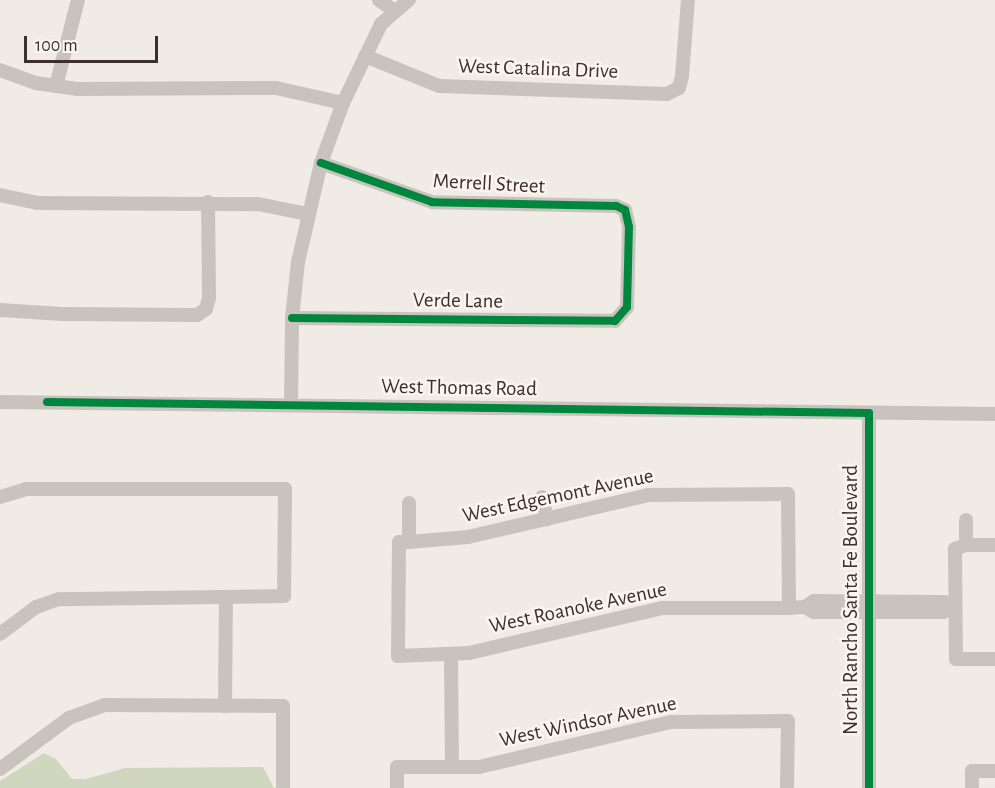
<!DOCTYPE html>
<html>
<head>
<meta charset="utf-8">
<style>
	body { margin:0 }
	#map { position:relative; width:995px; height:788px; overflow:hidden; background:#f0ebe5; font-family:"Alegreya Sans",sans-serif }
	div>[style] { position:absolute }
	[style*='--x'] { left:calc(var(--x)*1px); top:calc(var(--y)*1px); width:calc(var(--w)*1px); rotate:calc(var(--a)*1deg) }
	.green>* { inset:0; background:#d1d6bf }
	.minor>* { height:14px; margin:-7px; padding:0 7px; transform-origin:7px; border-radius:7px; background:#c9c3be }
	.cycleway>* { height:8px; margin:-4px; padding:0 4px; transform-origin:4px; border-radius:4px; background:#00873e }
	span { translate:-50% -50%; white-space:nowrap; text-align:center; line-height:1.15; -webkit-text-stroke:5px #fbf5ee; paint-order:stroke }
	.street-label { font-size:21px; color:#3b302b }
	.scale { position:absolute; left:24px; top:36px; width:134px; height:27px; box-sizing:border-box; border:3px solid #3b302b; border-top:0; padding-left:8px; font-size:18px; line-height:21px; white-space:nowrap; color:#3b302b; -webkit-text-stroke:4px #fbf5ee; paint-order:stroke }
</style>
</head>
<body>
<div id="map">
	<div class="green">
		<i style="clip-path:polygon(44px 753px,56px 759px,72px 779px,86px 779px,125px 768px,263px 767px,274px 788px,0 788px,0 781px)"></i>
	</div>
	<div class="minor">
		<i style="--x:379;--y:0;--w:19;--a:35"></i>
		<i style="--x:365;--y:56;--w:80;--a:22.1"></i>
		<i style="--x:439;--y:86;--w:228;--a:2"></i>
		<i style="--x:667;--y:94;--w:13;--a:-27"></i>
		<i style="--x:679;--y:88;--w:12;--a:-76"></i>
		<i style="--x:682;--y:76;--w:76;--a:-85.5"></i>
		<i style="--x:0;--y:70;--w:38;--a:20"></i>
		<i style="--x:36;--y:83;--w:41;--a:8.3"></i>
		<i style="--x:77;--y:89;--w:199;--a:-0.3"></i>
		<i style="--x:276;--y:88;--w:69;--a:12.6"></i>
		<i style="--x:56;--y:86;--w:89;--a:-75.7"></i>
		<i style="--x:0;--y:195;--w:38;--a:12"></i>
		<i style="--x:37;--y:203;--w:221;--a:0.3"></i>
		<i style="--x:258;--y:204;--w:50;--a:11.5"></i>
		<i style="--x:0;--y:310;--w:62;--a:3.7"></i>
		<i style="--x:62;--y:314;--w:135;--a:0.4"></i>
		<i style="--x:197;--y:315;--w:11;--a:-34"></i>
		<i style="--x:206;--y:309;--w:11;--a:-75"></i>
		<i style="--x:209;--y:298;--w:96;--a:-90.6"></i>
		<i style="--x:292;--y:318;--w:323;--a:0.5"></i>
		<i style="--x:615;--y:321;--w:18;--a:-49"></i>
		<i style="--x:627;--y:307;--w:80;--a:-88.6"></i>
		<i style="--x:629;--y:227;--w:17;--a:-103"></i>
		<i style="--x:625;--y:210;--w:10;--a:-156"></i>
		<i style="--x:616;--y:206;--w:184;--a:-178.8"></i>
		<i style="--x:432;--y:202;--w:118;--a:-160.6"></i>
		<i style="--x:0;--y:402;--w:995;--a:0.69"></i>
		<i style="--x:291;--y:404;--w:86;--a:-89.3"></i>
		<i style="--x:292;--y:318;--w:56;--a:-83.9"></i>
		<i style="--x:298;--y:262;--w:102;--a:-76.9"></i>
		<i style="--x:321;--y:163;--w:64;--a:-69.9"></i>
		<i style="--x:343;--y:103;--w:88;--a:-64.3"></i>
		<i style="--x:381;--y:24;--w:37;--a:-41"></i>
		<i style="--x:869;--y:413;--w:375;--a:90"></i>
		<i style="--x:0;--y:497;--w:27;--a:-17"></i>
		<i style="--x:26;--y:489;--w:259;--a:0"></i>
		<i style="--x:285;--y:489;--w:107;--a:90.5"></i>
		<i style="--x:284;--y:596;--w:225;--a:179.2"></i>
		<i style="--x:59;--y:599;--w:24;--a:161"></i>
		<i style="--x:36;--y:607;--w:45;--a:143.1"></i>
		<i style="--x:542;--y:497;--w:23;--a:77"></i>
		<i style="--x:409;--y:503;--w:39;--a:90"></i>
		<i style="--x:409;--y:542;--w:10;--a:180"></i>
		<i style="--x:399;--y:542;--w:114;--a:90.5"></i>
		<i style="--x:398;--y:656;--w:71;--a:-2.4"></i>
		<i style="--x:469;--y:653;--w:199;--a:-13.1"></i>
		<i style="--x:663;--y:608;--w:126;--a:0"></i>
		<i style="--x:789;--y:608;--w:16;--a:-4"></i>
		<i style="--x:805;--y:607;--w:11;--a:-34"></i>
		<i style="--x:814;--y:601;--w:130;--a:0.4"></i>
		<i style="--x:944;--y:602;--w:12;--a:24"></i>
		<i style="--x:966;--y:520;--w:25;--a:90"></i>
		<i style="--x:966;--y:545;--w:12;--a:160"></i>
		<i style="--x:955;--y:549;--w:110;--a:89.5"></i>
		<i style="--x:956;--y:659;--w:39;--a:0"></i>
		<i style="--x:409;--y:542;--w:59;--a:-4.8"></i>
		<i style="--x:468;--y:537;--w:185;--a:-13.1"></i>
		<i style="--x:648;--y:495;--w:140;--a:-0.4"></i>
		<i style="--x:788;--y:494;--w:114;--a:89.5"></i>
		<i style="--x:966;--y:545;--w:29;--a:0"></i>
		<i style="--x:805;--y:607;--w:10;--a:29"></i>
		<i style="--x:814;--y:612;--w:129;--a:0"></i>
		<i style="--x:943;--y:612;--w:13;--a:-23"></i>
		<i style="--x:451;--y:656;--w:111;--a:89.5"></i>
		<i style="--x:225;--y:706;--w:109;--a:-89.5"></i>
		<i style="--x:0;--y:769;--w:86;--a:-36.5"></i>
		<i style="--x:69;--y:718;--w:38;--a:-20"></i>
		<i style="--x:105;--y:705;--w:178;--a:0.3"></i>
		<i style="--x:283;--y:706;--w:82;--a:90"></i>
		<i style="--x:397;--y:788;--w:21;--a:-90"></i>
		<i style="--x:397;--y:767;--w:82;--a:0"></i>
		<i style="--x:479;--y:767;--w:197;--a:-13.2"></i>
		<i style="--x:671;--y:722;--w:117;--a:-0.5"></i>
		<i style="--x:788;--y:721;--w:67;--a:90.9"></i>
		<i style="--x:972;--y:788;--w:17;--a:-90"></i>
		<i style="--x:972;--y:771;--w:23;--a:0"></i>
	</div>
	<div class="cycleway">
		<i style="--x:292;--y:318;--w:323;--a:0.5"></i>
		<i style="--x:615;--y:321;--w:18;--a:-49"></i>
		<i style="--x:627;--y:307;--w:80;--a:-88.6"></i>
		<i style="--x:629;--y:227;--w:17;--a:-103"></i>
		<i style="--x:625;--y:210;--w:10;--a:-156"></i>
		<i style="--x:616;--y:206;--w:184;--a:-178.8"></i>
		<i style="--x:432;--y:202;--w:118;--a:-160.6"></i>
		<i style="--x:47;--y:402;--w:822;--a:0.77"></i>
		<i style="--x:869;--y:413;--w:375;--a:90"></i>
	</div>
	<div class="street-label">
		<span style="left:538px;top:69px;rotate:2deg">West Catalina Drive</span>
		<span style="left:489px;top:184px;rotate:3deg">Merrell Street</span>
		<span style="left:458px;top:301px;rotate:1deg">Verde Lane</span>
		<span style="left:459px;top:388px;rotate:1deg">West Thomas Road</span>
		<span style="left:558px;top:496px;rotate:-12deg">West Edgemont Avenue</span>
		<span style="left:851px;top:600px;rotate:-90deg">North Rancho Santa Fe Boulevard</span>
		<span style="left:578px;top:608px;rotate:-12deg">West Roanoke Avenue</span>
		<span style="left:588px;top:722px;rotate:-12deg">West Windsor Avenue</span>
	</div>
	<div class="scale">100 m</div>
</div>
</body>
</html>
